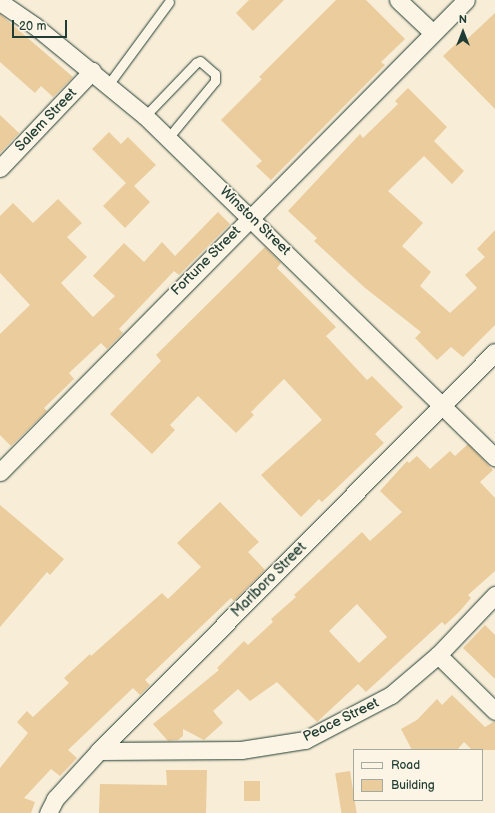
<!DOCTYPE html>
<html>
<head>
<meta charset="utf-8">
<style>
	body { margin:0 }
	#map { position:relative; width:495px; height:813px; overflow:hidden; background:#f8edd7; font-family:"Balsamiq Sans",sans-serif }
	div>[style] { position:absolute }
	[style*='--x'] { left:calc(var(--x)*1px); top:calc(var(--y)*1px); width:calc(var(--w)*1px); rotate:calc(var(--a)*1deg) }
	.building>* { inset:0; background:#eacc9d; transform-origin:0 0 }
	.roads { filter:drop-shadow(0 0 1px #1f3d34) drop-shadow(0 0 1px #1f3d34) }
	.lane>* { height:9px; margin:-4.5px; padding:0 4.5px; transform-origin:4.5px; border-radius:4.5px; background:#fcf5e5 }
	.street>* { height:17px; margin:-8.5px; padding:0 8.5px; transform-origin:8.5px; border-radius:8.5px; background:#fcf5e5 }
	span { translate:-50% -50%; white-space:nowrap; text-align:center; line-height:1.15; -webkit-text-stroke:3.5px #fcf5e5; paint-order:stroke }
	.street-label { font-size:14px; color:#1f3d34 }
	.legend { position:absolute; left:353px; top:749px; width:130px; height:52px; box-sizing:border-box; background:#fcf5e5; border:1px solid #a4ab9e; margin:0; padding:5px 7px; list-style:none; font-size:12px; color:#1f3d34 }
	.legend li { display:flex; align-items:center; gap:8px; height:20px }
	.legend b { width:20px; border:1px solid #a4ab9e }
	.north { position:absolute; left:443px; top:12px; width:40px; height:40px; -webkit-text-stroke:3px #fcf5e5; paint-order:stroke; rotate:0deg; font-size:11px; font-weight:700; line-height:16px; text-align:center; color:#1f3d34 }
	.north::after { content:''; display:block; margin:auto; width:14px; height:18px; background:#1f3d34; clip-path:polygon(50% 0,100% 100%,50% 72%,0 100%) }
	.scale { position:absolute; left:12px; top:20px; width:55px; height:18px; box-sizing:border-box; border:2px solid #1f3d34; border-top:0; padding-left:5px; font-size:12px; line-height:14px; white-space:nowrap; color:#1f3d34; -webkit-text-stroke:3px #fcf5e5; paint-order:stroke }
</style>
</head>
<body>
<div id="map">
	<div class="building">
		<i style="clip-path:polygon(249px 0,284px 0,253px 31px,236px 13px)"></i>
		<i style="clip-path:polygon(336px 0,366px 0,405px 39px,381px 62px,385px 65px,271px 180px,256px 166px,262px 161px,221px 120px,262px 79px,259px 77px)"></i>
		<i style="clip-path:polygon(495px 13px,495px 109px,443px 56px,461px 39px,464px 42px)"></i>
		<i style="clip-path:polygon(0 14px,73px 77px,53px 97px,41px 86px,35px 93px,0 62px)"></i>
		<i style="clip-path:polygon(408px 88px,447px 127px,434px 141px,464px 171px,452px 184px,424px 156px,388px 191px,423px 223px,402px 246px,431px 272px,420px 286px,450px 313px,477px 288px,465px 275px,485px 257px,477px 249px,495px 230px,495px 325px,463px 357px,451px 347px,437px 360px,415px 338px,421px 332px,364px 287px,314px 241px,317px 238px,288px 211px,360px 134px,363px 138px,398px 104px,395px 101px)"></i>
		<i style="clip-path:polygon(0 115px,19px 133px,0 153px)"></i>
		<i style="clip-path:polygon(109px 132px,121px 144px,128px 137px,156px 165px,134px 186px,150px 202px,125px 228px,103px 206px,126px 183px,92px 149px)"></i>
		<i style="clip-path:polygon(58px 199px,82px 223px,67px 237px,87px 257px,61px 283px,93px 317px,115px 296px,93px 276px,124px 243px,144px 262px,162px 242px,175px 256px,218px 212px,230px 224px,179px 275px,174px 271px,119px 329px,123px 333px,107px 349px,101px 343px,69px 373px,74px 379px,44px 408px,47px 411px,11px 446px,0 435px,0 334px,30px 305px,0 273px,0 216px,13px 203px,33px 223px)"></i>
		<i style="clip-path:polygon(265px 247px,281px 263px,277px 268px,336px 327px,326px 336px,367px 380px,372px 376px,403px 407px,375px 434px,384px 443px,322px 502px,319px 499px,301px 517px,261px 475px,322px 420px,284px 379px,251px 412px,254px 415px,236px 433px,198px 396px,170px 425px,175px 430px,152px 454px,110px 414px,161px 361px,156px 355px)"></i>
		<i style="clip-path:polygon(evenodd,468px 444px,493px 470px,480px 482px,495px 498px,495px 571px,468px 595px,471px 598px,459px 612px,445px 625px,442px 622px,366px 692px,358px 684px,317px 722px,277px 682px,250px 701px,238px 689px,213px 711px,223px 723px,204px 740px,183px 729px,183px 736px,178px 740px,168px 741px,153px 724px,219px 670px,217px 668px,244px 641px,248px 645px,273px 622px,271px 619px,296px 597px,294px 595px,362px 532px,370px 541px,402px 512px,380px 491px,407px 461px,409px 463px,417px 456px,430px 469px,450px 451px,455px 456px,468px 444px,357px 604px,387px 637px,359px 663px,329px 631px,357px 604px)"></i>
		<i style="clip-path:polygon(220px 502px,259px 542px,248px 552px,265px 570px,234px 601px,231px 598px,145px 680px,150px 685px,140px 695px,133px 688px,68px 750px,77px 758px,60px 776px,51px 769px,24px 798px,35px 802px,31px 813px,0 813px,0 768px,28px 733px,17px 722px,27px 711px,33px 717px,69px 683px,64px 678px,90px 654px,91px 656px,162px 593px,168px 599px,201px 567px,177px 543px)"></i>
		<i style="clip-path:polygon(0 505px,64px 559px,50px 575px,47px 572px,0 627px)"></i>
		<i style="clip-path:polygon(485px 625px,495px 635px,495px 679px,463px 648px)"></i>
		<i style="clip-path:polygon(452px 695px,485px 727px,495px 721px,495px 750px,472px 750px,464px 742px,457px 750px,412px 750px,401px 729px,417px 720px,437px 699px,442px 705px)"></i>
		<i style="clip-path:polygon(166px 770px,207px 770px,206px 813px,99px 813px,100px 784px,167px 785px)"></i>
		<i style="left:350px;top:771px;width:43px;height:15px;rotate:81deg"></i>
		<i style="left:244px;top:781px;width:16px;height:20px"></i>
	</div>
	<div class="roads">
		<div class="lane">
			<i style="--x:108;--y:85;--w:103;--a:-53.7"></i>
			<i style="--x:145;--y:116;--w:74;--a:-46.1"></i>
			<i style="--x:196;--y:63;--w:4;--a:-27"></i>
			<i style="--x:200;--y:61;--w:20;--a:41"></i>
			<i style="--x:215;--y:74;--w:7;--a:90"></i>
			<i style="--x:215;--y:81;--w:74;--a:129.5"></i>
		</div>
		<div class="street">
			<i style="--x:398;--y:0;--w:47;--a:43.3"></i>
			<i style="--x:0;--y:2;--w:42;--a:34.4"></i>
			<i style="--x:35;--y:26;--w:142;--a:39.3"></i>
			<i style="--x:145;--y:116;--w:489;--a:44.3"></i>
			<i style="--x:0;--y:168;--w:134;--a:-46.5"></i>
			<i style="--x:0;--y:472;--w:663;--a:-45.37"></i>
			<i style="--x:438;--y:655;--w:80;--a:44.5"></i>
			<i style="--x:99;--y:751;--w:142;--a:-0.4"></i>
			<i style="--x:241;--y:750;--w:65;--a:-8.9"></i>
			<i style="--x:305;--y:740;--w:97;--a:-27.6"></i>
			<i style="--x:391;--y:695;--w:62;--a:-40.4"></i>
			<i style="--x:438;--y:655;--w:83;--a:-46.5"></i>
			<i style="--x:48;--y:813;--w:16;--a:-63"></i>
			<i style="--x:55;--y:799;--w:65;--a:-47.5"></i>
			<i style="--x:99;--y:751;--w:562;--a:-45.22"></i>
		</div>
	</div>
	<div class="street-label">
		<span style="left:46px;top:120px;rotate:-46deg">Salem Street</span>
		<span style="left:255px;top:221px;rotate:44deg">Winston Street</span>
		<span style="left:206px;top:261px;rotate:-45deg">Fortune Street</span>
		<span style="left:269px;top:580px;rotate:-45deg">Marlboro Street</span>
		<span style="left:341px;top:720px;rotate:-26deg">Peace Street</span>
	</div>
	<ul class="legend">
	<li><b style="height:5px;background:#fcf5e5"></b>Road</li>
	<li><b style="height:11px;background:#eacc9d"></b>Building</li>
	</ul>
	<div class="north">N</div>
	<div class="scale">20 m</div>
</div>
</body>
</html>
